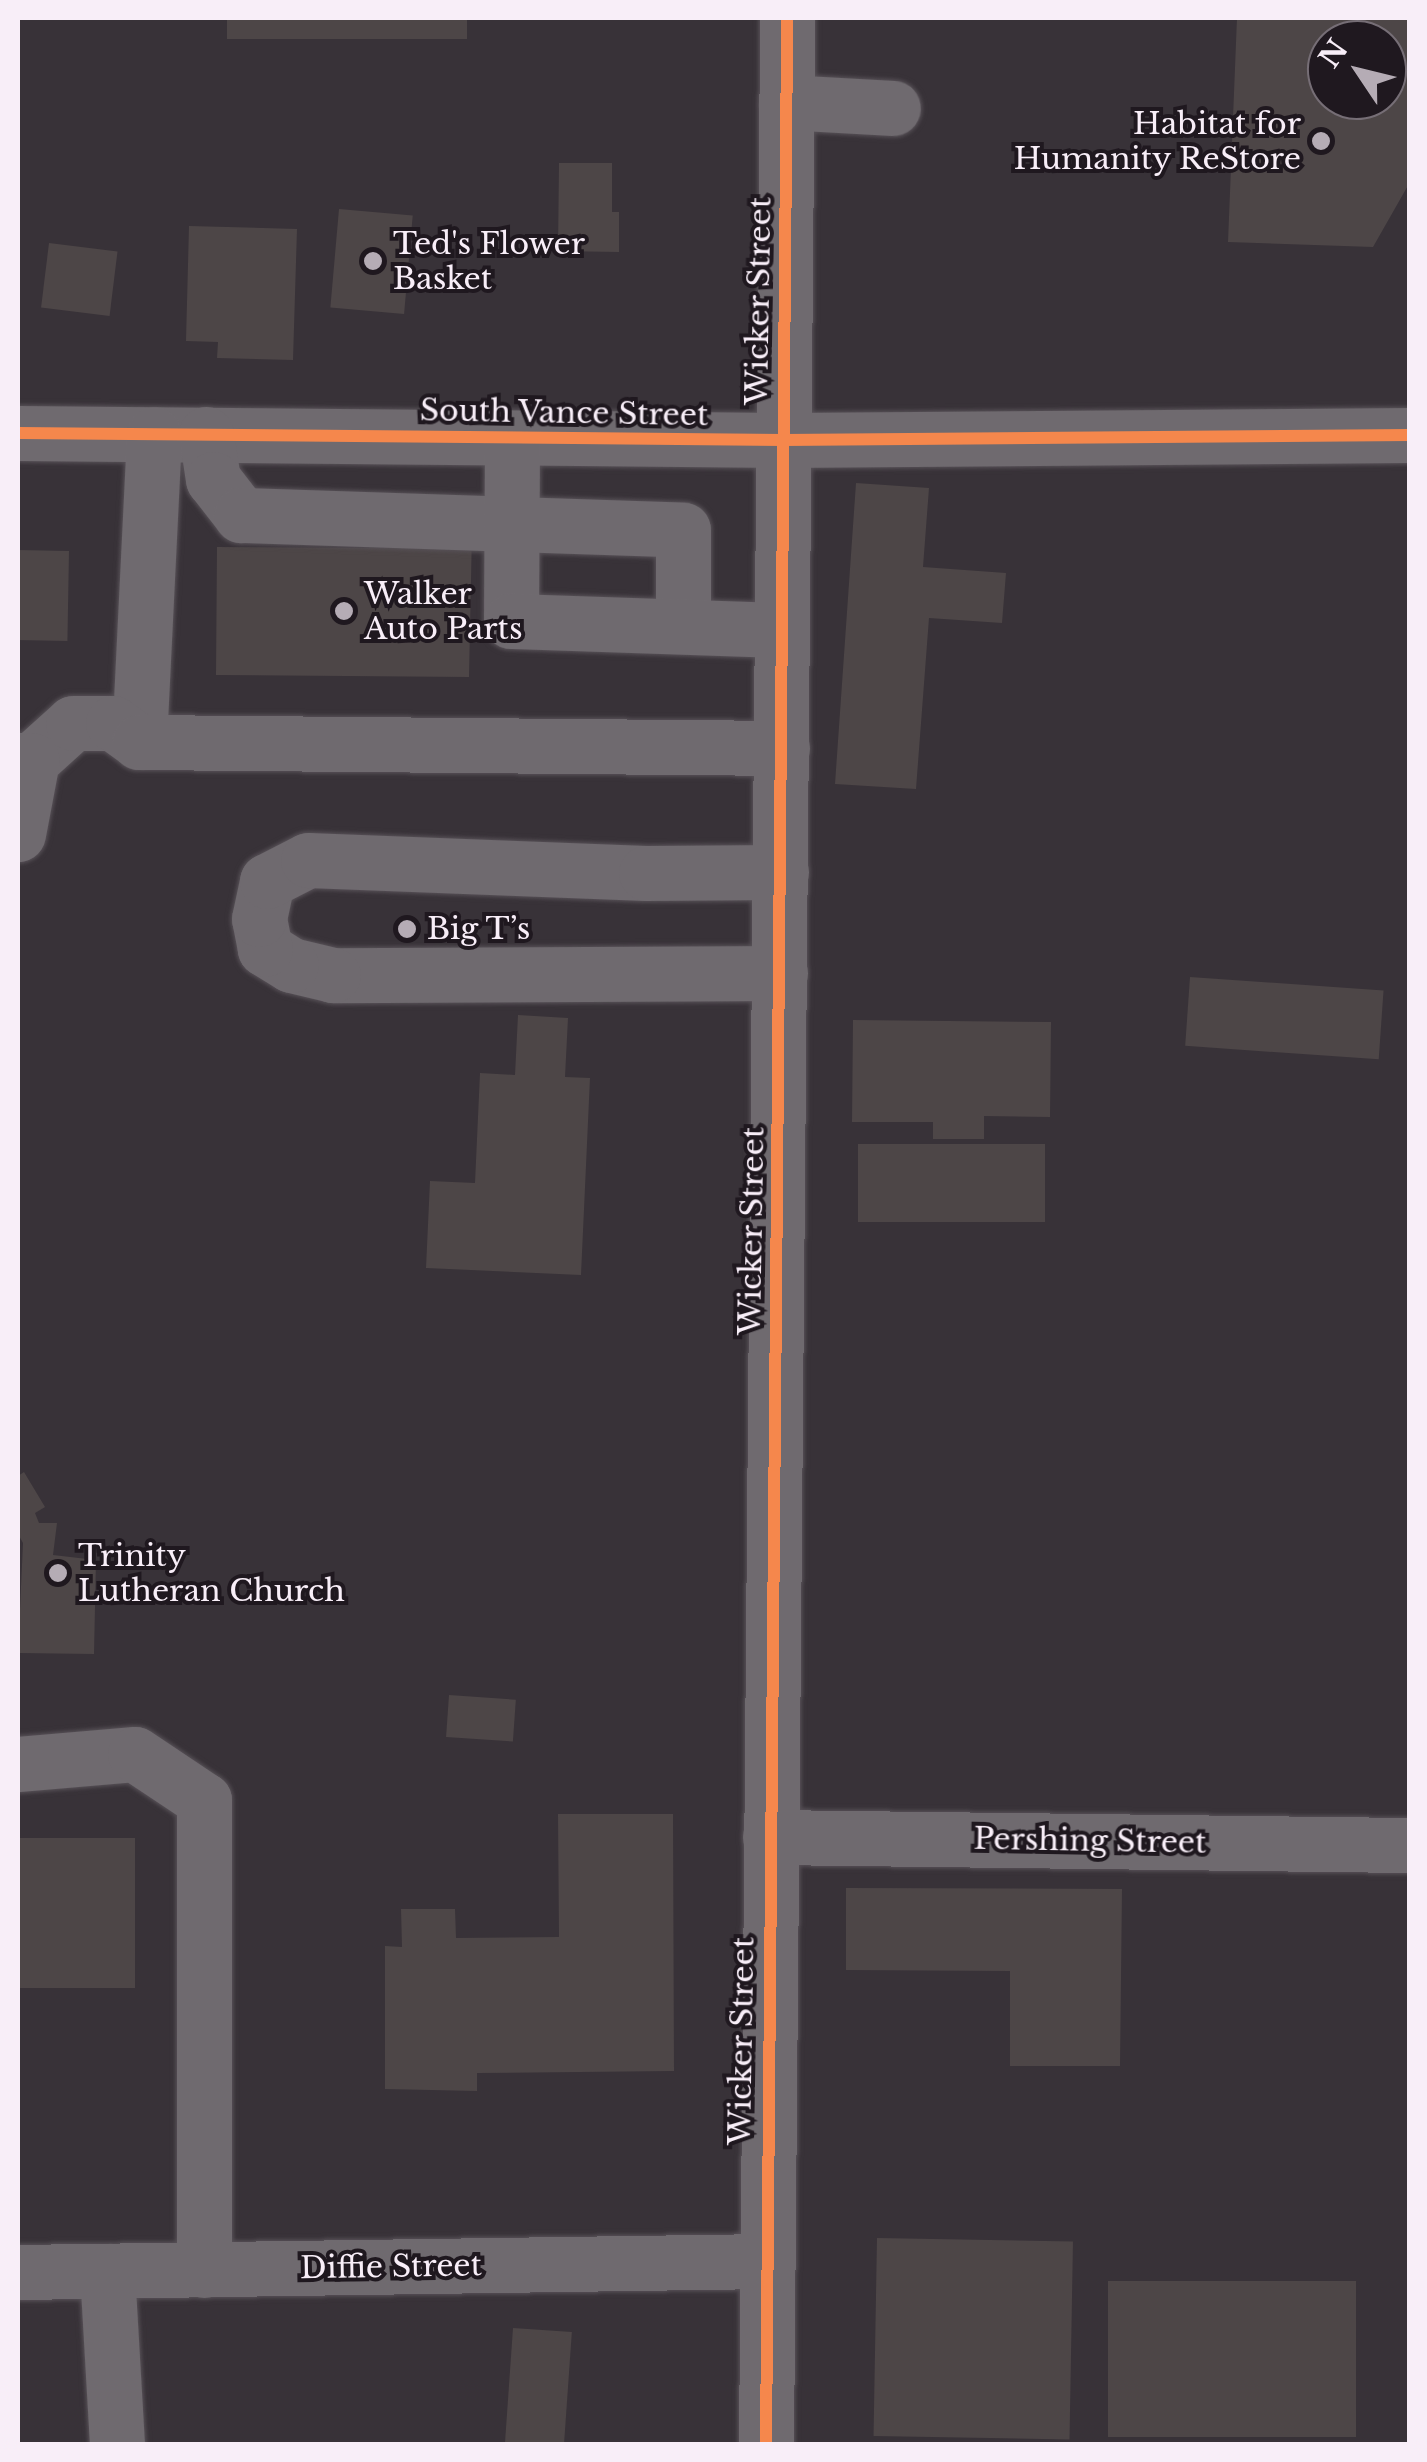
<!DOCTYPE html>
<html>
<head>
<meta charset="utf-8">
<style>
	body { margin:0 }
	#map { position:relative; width:1427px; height:2462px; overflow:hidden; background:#383238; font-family:"Libre Baskerville",serif }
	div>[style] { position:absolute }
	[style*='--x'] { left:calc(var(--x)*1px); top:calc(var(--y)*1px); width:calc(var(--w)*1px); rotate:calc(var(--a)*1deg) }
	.building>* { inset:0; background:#4d4647; transform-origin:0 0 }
	.roads { filter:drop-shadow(0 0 2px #575157) drop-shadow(0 0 2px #575157) }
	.minor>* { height:55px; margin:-27.5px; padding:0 27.5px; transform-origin:27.5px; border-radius:27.5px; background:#6f6a6f }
	.cycleway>* { height:12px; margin:-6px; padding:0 6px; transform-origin:6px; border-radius:6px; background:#f5874c }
	.dots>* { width:28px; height:28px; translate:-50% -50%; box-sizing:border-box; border:5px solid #1f181f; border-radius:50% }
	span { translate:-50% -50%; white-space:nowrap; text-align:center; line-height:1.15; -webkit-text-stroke:8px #1f181f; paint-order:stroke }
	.poi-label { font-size:30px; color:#f8eef8 }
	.right { translate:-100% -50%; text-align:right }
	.left { translate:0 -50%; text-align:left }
	.street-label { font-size:30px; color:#f8eef8 }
	.frame { position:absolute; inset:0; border:20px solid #f8eef8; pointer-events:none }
	.north { position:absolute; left:1307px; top:20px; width:100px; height:100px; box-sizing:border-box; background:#1f181f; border:2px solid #766e76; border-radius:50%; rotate:305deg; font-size:28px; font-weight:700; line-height:40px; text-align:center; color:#f8eef8 }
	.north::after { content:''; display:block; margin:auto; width:35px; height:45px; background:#b5acb5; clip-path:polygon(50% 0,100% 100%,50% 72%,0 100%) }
</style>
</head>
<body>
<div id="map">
	<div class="building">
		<i style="left:227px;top:18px;width:240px;height:21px"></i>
		<i style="clip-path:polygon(evenodd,1237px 18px,1410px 18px,1410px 182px,1373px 247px,1228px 242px,1237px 18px,1327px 40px,1387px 40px,1387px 100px,1327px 100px,1327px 40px)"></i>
		<i style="clip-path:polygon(559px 163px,612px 163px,612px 212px,619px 212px,619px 252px,558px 251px)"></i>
		<i style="left:339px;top:209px;width:74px;height:99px;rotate:5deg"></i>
		<i style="clip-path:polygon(189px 226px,297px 229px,293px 360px,217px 358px,218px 342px,186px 341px)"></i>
		<i style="left:49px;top:243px;width:69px;height:65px;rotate:7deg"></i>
		<i style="clip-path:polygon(856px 483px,929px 488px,923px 567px,1006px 573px,1002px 623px,929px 618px,916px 789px,835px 784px)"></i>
		<i style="clip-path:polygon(472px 532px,469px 677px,216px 675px,217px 547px,405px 548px)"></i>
		<i style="left:18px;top:550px;width:51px;height:90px;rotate:1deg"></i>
		<i style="left:1190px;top:977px;width:194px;height:69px;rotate:4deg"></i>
		<i style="clip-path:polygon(518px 1015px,568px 1018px,565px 1077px,590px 1078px,581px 1275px,426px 1268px,430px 1181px,475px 1183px,480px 1073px,515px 1075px)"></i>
		<i style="clip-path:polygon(853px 1020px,1051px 1022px,1050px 1117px,984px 1116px,984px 1139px,933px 1139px,933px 1122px,852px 1122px)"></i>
		<i style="left:1045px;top:1144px;width:78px;height:187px;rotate:90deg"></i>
		<i style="clip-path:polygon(24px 1472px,45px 1507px,35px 1513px,39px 1523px,57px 1523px,53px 1555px,96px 1560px,94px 1654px,18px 1653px,23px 1543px,18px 1534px,18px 1476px)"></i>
		<i style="left:449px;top:1695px;width:67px;height:42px;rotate:4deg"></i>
		<i style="clip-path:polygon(558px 1814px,673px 1814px,674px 2071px,477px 2073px,477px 2091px,385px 2089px,385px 1946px,402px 1947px,401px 1909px,455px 1909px,456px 1938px,559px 1937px)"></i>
		<i style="left:18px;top:1838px;width:117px;height:150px"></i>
		<i style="clip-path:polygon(846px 1888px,1122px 1889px,1120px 2066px,1010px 2066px,1010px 1971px,846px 1970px)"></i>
		<i style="left:877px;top:2238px;width:196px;height:198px;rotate:1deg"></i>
		<i style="left:1108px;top:2281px;width:248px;height:156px"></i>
		<i style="left:513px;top:2328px;width:59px;height:116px;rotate:4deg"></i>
	</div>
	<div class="roads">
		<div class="minor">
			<i style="--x:786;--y:102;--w:107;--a:3.2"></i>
			<i style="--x:18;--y:433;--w:765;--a:0.52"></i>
			<i style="--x:783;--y:440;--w:627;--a:-0.46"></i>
			<i style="--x:206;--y:434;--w:46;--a:81.2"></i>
			<i style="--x:213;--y:479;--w:46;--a:52.1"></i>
			<i style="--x:241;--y:515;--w:442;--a:1.9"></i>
			<i style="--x:683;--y:530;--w:96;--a:90"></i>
			<i style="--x:512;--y:438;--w:183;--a:90.3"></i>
			<i style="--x:511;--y:621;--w:271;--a:1.9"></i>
			<i style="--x:139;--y:742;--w:308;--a:-87.2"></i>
			<i style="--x:18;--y:760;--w:14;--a:0"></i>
			<i style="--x:32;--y:760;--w:55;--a:-42.1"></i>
			<i style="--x:73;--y:723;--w:40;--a:0"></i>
			<i style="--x:113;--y:723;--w:32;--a:36"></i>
			<i style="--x:139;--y:742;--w:643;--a:0.53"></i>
			<i style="--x:18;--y:834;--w:75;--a:-79.3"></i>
			<i style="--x:780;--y:973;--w:447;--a:179.7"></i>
			<i style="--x:333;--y:975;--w:43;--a:-166.6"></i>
			<i style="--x:291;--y:965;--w:31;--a:-148"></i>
			<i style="--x:265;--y:949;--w:31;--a:-101"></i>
			<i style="--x:259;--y:919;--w:39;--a:-78"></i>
			<i style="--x:267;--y:881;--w:46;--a:-27.1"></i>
			<i style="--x:308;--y:860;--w:338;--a:2.2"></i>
			<i style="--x:646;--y:873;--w:135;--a:-0.4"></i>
			<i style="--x:18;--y:1764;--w:117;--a:-4.9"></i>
			<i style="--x:135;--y:1754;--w:83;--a:33.7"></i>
			<i style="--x:204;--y:1800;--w:470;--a:90"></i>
			<i style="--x:770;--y:1837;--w:640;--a:0.72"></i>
			<i style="--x:107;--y:2271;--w:173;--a:86.7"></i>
			<i style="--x:18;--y:2272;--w:746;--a:-0.84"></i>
			<i style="--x:766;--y:2444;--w:2426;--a:-89.5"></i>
		</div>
	</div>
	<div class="cycleway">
		<i style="--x:18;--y:433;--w:765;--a:0.52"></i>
		<i style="--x:783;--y:440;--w:627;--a:-0.46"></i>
		<i style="--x:766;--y:2444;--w:2426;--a:-89.5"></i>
	</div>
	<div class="dots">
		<i style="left:1321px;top:141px;background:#b5acb5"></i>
		<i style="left:373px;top:261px;background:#b5acb5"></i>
		<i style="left:344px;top:611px;background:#b5acb5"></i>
		<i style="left:407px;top:929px;background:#b5acb5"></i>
		<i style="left:58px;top:1573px;background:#b5acb5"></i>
	</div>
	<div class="poi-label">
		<span class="right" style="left:1301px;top:141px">Habitat for<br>Humanity ReStore</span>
		<span class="left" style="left:393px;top:261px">Ted's Flower<br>Basket</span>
		<span class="left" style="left:364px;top:611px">Walker<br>Auto Parts</span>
		<span class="left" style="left:427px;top:929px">Big T’s</span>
		<span class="left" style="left:78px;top:1573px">Trinity<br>Lutheran Church</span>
	</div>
	<div class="street-label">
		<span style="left:759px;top:301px;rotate:-89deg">Wicker Street</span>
		<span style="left:564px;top:413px;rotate:1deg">South Vance Street</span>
		<span style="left:752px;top:1231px;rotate:-89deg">Wicker Street</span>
		<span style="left:1090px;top:1841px;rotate:1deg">Pershing Street</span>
		<span style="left:742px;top:2041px;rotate:-89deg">Wicker Street</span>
		<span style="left:391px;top:2267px;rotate:-1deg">Diffie Street</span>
	</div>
	<div class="frame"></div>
	<div class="north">N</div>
</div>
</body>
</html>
